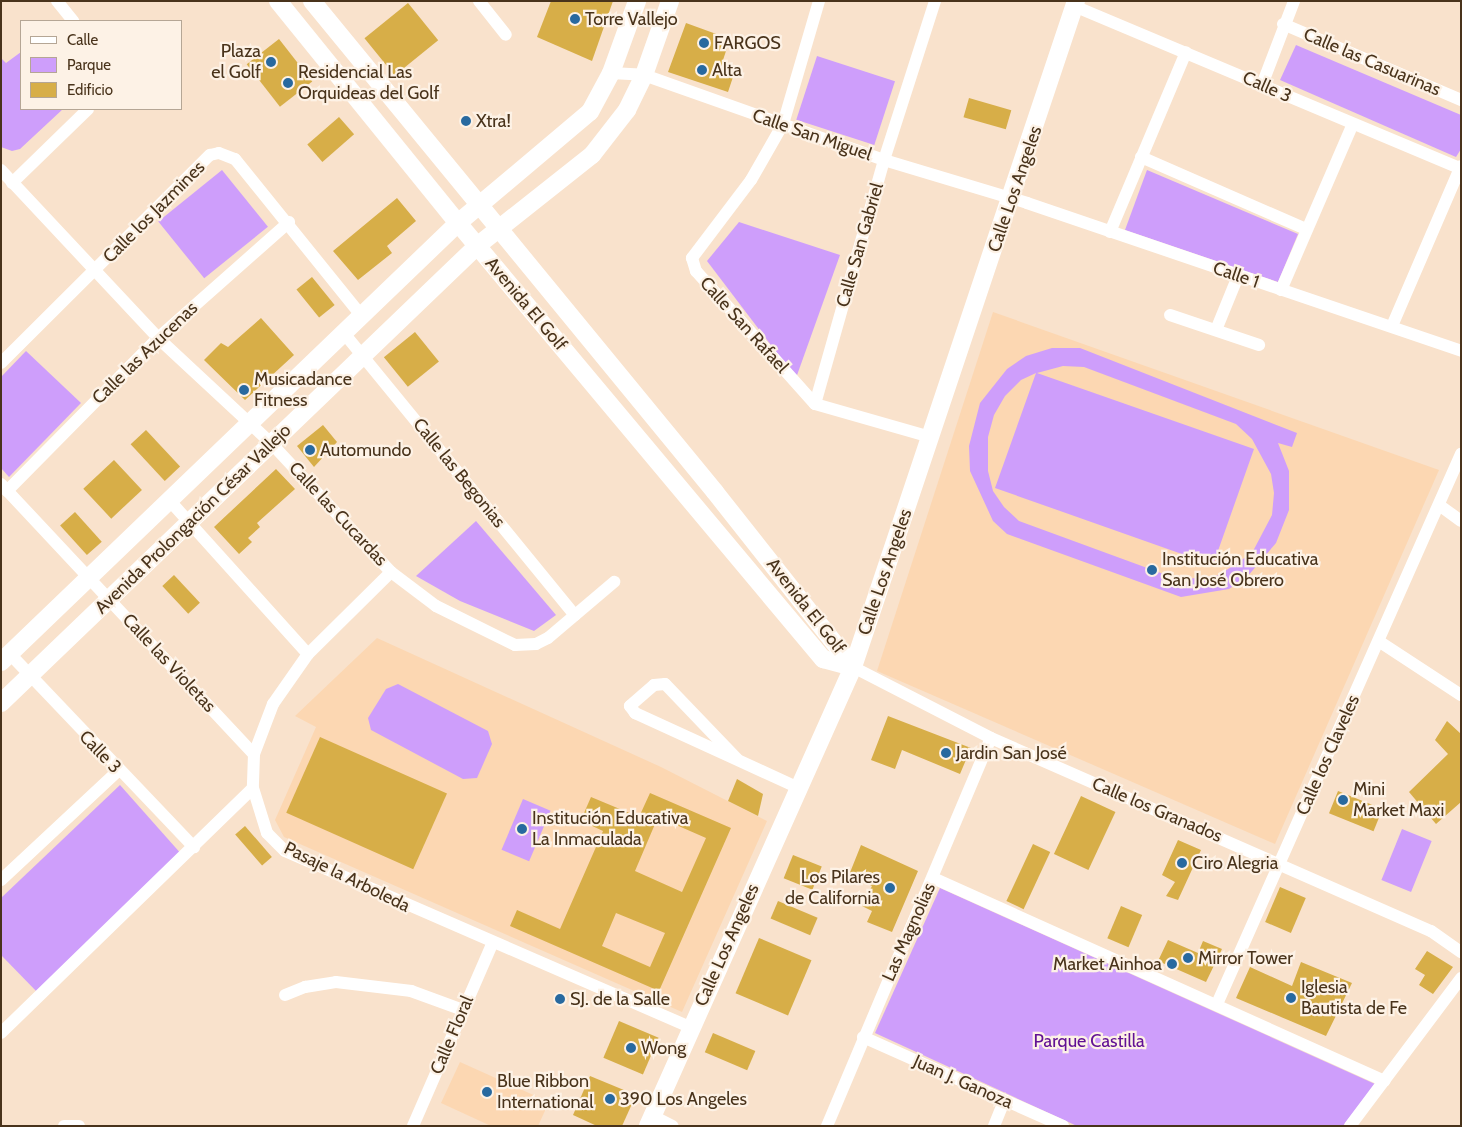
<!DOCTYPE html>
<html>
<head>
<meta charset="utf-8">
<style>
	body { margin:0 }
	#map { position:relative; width:1462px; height:1127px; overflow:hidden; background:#f9e2cc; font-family:Cabin,sans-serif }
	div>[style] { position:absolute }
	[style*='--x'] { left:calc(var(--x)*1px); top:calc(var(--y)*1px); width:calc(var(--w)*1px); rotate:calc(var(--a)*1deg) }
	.built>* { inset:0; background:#fcd7b2 }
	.green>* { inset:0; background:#ce9efb; transform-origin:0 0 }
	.building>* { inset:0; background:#d7ae48; transform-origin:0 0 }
	.street>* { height:12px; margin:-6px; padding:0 6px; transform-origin:6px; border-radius:6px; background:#fff }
	.secondary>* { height:18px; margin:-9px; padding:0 9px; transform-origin:9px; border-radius:9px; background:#fff }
	.dots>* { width:14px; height:14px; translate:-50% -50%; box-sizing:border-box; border:2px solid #fdf2e6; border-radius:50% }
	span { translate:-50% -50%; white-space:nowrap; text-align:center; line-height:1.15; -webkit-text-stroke:4.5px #fdf2e6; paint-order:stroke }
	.poi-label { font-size:18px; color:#49331b }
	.left { translate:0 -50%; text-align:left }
	.right { translate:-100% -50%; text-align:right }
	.street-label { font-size:18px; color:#49331b }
	.park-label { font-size:18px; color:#621194 }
	.frame { position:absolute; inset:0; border:2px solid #49331b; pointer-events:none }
	.legend { position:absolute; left:20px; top:20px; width:162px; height:90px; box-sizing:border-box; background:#fdf2e6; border:1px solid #b5a695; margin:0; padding:6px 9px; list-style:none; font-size:15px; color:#49331b }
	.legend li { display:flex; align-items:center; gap:10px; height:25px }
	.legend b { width:25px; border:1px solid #b5a695 }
</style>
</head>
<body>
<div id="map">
	<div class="built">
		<i style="clip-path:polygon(993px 312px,1439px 470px,1275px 844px,877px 671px)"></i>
		<i style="clip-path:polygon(377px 638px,661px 767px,767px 821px,682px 1012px,284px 837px,275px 820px,316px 727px,295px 716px)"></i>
		<i style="clip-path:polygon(460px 1062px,549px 1102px,538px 1126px,491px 1126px,441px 1103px)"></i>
	</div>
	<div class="green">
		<i style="clip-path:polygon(1296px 45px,1461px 115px,1461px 149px,1456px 157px,1280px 80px)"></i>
		<i style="clip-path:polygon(21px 52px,21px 109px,63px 109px,20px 149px,12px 151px,1px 147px,1px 58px,6px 63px)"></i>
		<i style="left:817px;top:56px;width:82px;height:67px;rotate:18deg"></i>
		<i style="left:222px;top:170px;width:73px;height:82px;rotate:51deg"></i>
		<i style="clip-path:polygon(1147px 170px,1298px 234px,1278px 282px,1125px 230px)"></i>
		<i style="clip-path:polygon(739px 222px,840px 255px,796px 378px,707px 261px)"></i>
		<i style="clip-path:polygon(evenodd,1052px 348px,1080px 348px,1297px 433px,1292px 447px,1278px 443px,1289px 471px,1289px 510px,1276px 543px,1247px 577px,1229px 589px,1181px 597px,1007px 534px,993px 521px,970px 471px,969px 446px,980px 403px,1007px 369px,1026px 356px,1052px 348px,1063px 366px,1084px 367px,1236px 424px,1252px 439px,1271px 474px,1274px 493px,1272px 515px,1252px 553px,1219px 575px,1180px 580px,1019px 521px,1004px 507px,993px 491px,988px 471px,988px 437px,994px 415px,1005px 396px,1021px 380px,1036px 373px,995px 488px,1213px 565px,1254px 449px,1037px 373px,1063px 366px)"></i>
		<i style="clip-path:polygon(26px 351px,81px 403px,9px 477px,1px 468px,1px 377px)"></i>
		<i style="clip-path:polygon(476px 521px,556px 615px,534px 631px,460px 601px,416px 576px)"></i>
		<i style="clip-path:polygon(398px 684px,488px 731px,492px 744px,477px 778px,463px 779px,371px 730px,368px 718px,386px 689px)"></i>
		<i style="clip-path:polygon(120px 785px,183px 856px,38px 993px,1px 955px,1px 898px)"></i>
		<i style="left:523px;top:799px;width:30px;height:55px;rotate:23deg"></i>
		<i style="left:1402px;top:829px;width:32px;height:55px;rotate:22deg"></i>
		<i style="clip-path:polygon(940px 888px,1375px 1084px,1343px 1126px,1077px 1126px,875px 1033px)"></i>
	</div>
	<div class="building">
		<i style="clip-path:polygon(551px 1px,613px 1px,592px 61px,537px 37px)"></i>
		<i style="left:408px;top:3px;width:48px;height:56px;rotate:51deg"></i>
		<i style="clip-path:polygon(686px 23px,730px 39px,722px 63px,736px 68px,728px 92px,668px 72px)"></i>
		<i style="left:279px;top:39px;width:54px;height:41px;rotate:52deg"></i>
		<i style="left:969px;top:98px;width:44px;height:20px;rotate:16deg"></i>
		<i style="left:339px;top:117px;width:23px;height:42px;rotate:49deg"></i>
		<i style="clip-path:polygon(397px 198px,416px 221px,387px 246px,392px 253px,358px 280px,333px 251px)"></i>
		<i style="left:312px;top:277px;width:36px;height:20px;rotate:51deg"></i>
		<i style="clip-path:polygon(261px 318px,294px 355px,245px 400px,204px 360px,221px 343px,228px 347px)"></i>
		<i style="left:415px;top:332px;width:38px;height:40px;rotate:51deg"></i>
		<i style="clip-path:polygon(323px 425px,337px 442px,314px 467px,297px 446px)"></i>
		<i style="left:146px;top:430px;width:50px;height:21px;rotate:47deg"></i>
		<i style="left:114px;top:460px;width:41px;height:42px;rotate:47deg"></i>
		<i style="clip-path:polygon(276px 469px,295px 489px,257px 523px,260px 527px,248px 538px,252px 542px,239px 554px,214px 527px)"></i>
		<i style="left:75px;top:512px;width:40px;height:20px;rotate:48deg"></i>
		<i style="left:174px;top:575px;width:38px;height:16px;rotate:47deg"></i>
		<i style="clip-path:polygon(888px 716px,971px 748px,960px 774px,902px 750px,895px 769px,871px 760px)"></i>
		<i style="clip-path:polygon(1447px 721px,1461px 734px,1461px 802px,1436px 824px,1409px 792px,1448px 754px,1435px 740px)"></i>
		<i style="left:320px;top:737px;width:139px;height:83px;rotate:24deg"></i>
		<i style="clip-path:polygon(737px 779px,763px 794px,758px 816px,728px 801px)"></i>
		<i style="left:1338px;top:791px;width:48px;height:24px;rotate:22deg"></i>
		<i style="clip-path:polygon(evenodd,650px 793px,731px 828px,659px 991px,510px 926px,517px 910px,560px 929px,603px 831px,588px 824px,584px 813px,591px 797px,639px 817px,650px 793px,658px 817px,706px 838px,682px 892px,635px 871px,658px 817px,650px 793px,616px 913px,665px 933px,650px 967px,602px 946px,616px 913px)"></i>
		<i style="left:1081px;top:796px;width:38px;height:64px;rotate:25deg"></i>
		<i style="left:245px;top:826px;width:41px;height:13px;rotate:49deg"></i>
		<i style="clip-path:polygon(1178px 840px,1201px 850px,1178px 900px,1166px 896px,1175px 882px,1162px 875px)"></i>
		<i style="left:1033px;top:844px;width:19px;height:63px;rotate:25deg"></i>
		<i style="clip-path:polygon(861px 845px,918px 871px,892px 932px,867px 922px,872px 911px,862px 906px,872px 886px,849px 875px)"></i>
		<i style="left:793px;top:855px;width:31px;height:25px;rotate:22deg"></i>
		<i style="left:1280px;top:887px;width:28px;height:38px;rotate:23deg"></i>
		<i style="left:778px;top:901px;width:43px;height:19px;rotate:23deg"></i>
		<i style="left:1121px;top:906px;width:23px;height:35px;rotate:23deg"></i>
		<i style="left:759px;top:938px;width:57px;height:60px;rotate:23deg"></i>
		<i style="clip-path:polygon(1168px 940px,1198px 953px,1203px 941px,1222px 949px,1206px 982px,1158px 961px)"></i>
		<i style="clip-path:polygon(1427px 951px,1453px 967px,1433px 994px,1419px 985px,1425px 975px,1415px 969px)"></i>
		<i style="clip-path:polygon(1301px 962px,1352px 983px,1326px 1036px,1236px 998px,1250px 967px,1292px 986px)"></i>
		<i style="left:619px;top:1021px;width:43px;height:40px;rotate:23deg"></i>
		<i style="left:713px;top:1033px;width:46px;height:21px;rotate:23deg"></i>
		<i style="clip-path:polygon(590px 1076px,636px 1095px,622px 1126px,597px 1126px,573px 1115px)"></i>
	</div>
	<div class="street">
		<i style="--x:57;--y:1;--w:26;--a:51"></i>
		<i style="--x:479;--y:1;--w:43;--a:51.5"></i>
		<i style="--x:819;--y:1;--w:128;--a:106.3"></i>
		<i style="--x:783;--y:124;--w:64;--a:119.7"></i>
		<i style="--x:751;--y:180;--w:98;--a:127.1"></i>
		<i style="--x:692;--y:258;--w:14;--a:73"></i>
		<i style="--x:696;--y:271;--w:178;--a:48.2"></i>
		<i style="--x:815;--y:404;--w:121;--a:15.9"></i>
		<i style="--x:1074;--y:6;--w:419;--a:22.8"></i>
		<i style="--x:1283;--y:24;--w:194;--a:23.1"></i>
		<i style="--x:611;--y:73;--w:33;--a:3"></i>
		<i style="--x:644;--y:75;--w:255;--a:19.5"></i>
		<i style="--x:884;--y:160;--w:149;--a:16.7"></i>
		<i style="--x:1027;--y:203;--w:459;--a:18.8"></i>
		<i style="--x:1262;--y:85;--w:90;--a:-69.1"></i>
		<i style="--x:1141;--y:157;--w:180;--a:23.6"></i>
		<i style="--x:1;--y:170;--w:230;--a:46.9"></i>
		<i style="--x:158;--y:338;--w:154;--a:42.9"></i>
		<i style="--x:271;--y:443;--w:176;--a:47.1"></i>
		<i style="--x:391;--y:572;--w:56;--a:37.1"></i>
		<i style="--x:436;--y:606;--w:88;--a:26.3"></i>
		<i style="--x:515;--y:645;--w:21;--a:-3"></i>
		<i style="--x:536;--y:644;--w:13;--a:-27"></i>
		<i style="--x:548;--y:638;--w:87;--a:-40.3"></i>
		<i style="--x:12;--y:183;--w:106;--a:-44.2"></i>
		<i style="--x:1110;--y:232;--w:195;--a:-67.1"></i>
		<i style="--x:1281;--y:290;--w:181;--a:-66.6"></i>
		<i style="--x:1170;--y:315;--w:94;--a:18.6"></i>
		<i style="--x:1392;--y:326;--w:174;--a:-66.7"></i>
		<i style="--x:1216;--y:330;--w:58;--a:-67.8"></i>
		<i style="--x:343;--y:332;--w:366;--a:50.7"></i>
		<i style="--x:1;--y:363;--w:295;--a:-44.9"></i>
		<i style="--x:210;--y:155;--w:9;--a:-13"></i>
		<i style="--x:219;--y:153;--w:17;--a:21"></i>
		<i style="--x:235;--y:159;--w:199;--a:51.1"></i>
		<i style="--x:815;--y:404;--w:254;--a:-74.2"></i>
		<i style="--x:884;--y:160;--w:167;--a:-72.2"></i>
		<i style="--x:1;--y:484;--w:370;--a:46.9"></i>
		<i style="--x:7;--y:491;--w:215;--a:-45.4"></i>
		<i style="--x:158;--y:338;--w:175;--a:-41.5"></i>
		<i style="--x:170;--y:501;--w:206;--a:48"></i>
		<i style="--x:1439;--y:505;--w:27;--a:36"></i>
		<i style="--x:391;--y:572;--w:117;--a:135.3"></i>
		<i style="--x:308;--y:654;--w:61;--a:125"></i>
		<i style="--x:273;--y:704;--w:53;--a:110.8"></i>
		<i style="--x:254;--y:754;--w:34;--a:92"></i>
		<i style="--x:253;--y:788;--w:47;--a:72.7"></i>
		<i style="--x:267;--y:833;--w:25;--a:45"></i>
		<i style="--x:285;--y:851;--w:442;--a:23.5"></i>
		<i style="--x:1380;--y:642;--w:97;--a:33.2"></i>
		<i style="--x:10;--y:654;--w:267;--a:46.4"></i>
		<i style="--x:853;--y:667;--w:155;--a:27.2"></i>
		<i style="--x:991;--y:738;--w:480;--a:23.7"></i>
		<i style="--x:1431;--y:931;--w:37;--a:35"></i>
		<i style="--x:737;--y:759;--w:104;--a:-133.8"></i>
		<i style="--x:665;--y:684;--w:11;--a:175"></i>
		<i style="--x:654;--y:685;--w:32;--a:139"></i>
		<i style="--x:630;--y:706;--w:9;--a:54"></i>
		<i style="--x:635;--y:713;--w:178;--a:24.6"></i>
		<i style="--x:933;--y:878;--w:495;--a:24.2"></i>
		<i style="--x:1;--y:880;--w:160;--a:-43"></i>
		<i style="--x:285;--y:995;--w:22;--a:-22"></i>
		<i style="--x:305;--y:987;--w:31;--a:-9"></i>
		<i style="--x:336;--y:982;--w:76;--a:6.8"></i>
		<i style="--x:411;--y:991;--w:55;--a:20.1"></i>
		<i style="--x:1217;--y:1004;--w:602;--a:-66.08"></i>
		<i style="--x:1;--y:1033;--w:351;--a:-44.2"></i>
		<i style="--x:863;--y:1037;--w:219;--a:24"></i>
		<i style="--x:653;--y:1116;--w:22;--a:27"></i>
		<i style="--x:64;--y:1126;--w:15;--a:0"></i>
		<i style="--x:413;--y:1126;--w:198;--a:-66.5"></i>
		<i style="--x:827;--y:1126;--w:421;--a:-67.1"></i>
		<i style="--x:994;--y:1126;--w:27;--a:-68"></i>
		<i style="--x:1350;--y:1126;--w:185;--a:-53.1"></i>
	</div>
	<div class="secondary">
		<i style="--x:278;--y:1;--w:286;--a:51"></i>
		<i style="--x:458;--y:223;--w:569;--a:50.07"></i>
		<i style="--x:823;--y:659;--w:31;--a:15"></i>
		<i style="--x:312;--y:1;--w:635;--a:50.62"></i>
		<i style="--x:715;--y:492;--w:223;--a:51.7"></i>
		<i style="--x:1;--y:662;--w:634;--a:-43.85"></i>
		<i style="--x:458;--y:223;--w:172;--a:-40.1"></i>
		<i style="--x:590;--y:112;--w:44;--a:-61.7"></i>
		<i style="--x:611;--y:73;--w:77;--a:-70.1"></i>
		<i style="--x:1;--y:703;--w:660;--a:-43.83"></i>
		<i style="--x:477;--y:246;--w:147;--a:-38.4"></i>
		<i style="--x:592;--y:155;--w:57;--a:-52.1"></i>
		<i style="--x:627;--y:110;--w:39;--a:-64"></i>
		<i style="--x:644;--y:75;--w:78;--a:-70.6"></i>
		<i style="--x:648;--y:1126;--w:503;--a:-65.93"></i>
		<i style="--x:853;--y:667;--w:702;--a:-71.49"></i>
	</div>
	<div class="dots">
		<i style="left:575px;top:19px;background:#28699f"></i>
		<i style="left:704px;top:43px;background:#28699f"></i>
		<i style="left:271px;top:62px;background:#28699f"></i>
		<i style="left:702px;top:70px;background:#28699f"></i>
		<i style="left:288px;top:83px;background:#28699f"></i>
		<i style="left:466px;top:121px;background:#28699f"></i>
		<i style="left:244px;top:390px;background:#28699f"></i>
		<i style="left:310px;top:450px;background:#28699f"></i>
		<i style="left:1152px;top:570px;background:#28699f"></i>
		<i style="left:946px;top:753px;background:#28699f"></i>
		<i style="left:1343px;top:800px;background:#28699f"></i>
		<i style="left:522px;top:829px;background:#28699f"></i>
		<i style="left:1182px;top:863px;background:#28699f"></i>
		<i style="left:890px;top:888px;background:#28699f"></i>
		<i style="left:1188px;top:958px;background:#28699f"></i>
		<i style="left:1172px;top:964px;background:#28699f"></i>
		<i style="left:1291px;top:998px;background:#28699f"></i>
		<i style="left:560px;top:999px;background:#28699f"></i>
		<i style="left:631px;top:1048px;background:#28699f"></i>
		<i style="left:487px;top:1092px;background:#28699f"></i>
		<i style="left:610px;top:1099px;background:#28699f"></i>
	</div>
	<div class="poi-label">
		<span class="left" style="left:585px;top:19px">Torre Vallejo</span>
		<span class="left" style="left:714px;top:43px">FARGOS</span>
		<span class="right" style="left:261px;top:62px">Plaza<br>el Golf</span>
		<span class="left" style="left:712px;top:70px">Alta</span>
		<span class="left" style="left:298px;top:83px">Residencial Las<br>Orquideas del Golf</span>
		<span class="left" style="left:476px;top:121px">Xtra!</span>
		<span class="left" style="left:254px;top:390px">Musicadance<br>Fitness</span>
		<span class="left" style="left:320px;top:450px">Automundo</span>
		<span class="left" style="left:1162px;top:570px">Institución Educativa<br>San José Obrero</span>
		<span class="left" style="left:956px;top:753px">Jardin San José</span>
		<span class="left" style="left:1353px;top:800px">Mini<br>Market Maxi</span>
		<span class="left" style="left:532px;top:829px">Institución Educativa<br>La Inmaculada</span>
		<span class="left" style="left:1192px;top:863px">Ciro Alegria</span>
		<span class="right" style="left:880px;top:888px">Los Pilares<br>de California</span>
		<span class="left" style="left:1198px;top:958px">Mirror Tower</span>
		<span class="right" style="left:1162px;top:964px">Market Ainhoa</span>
		<span class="left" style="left:1301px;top:998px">Iglesia<br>Bautista de Fe</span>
		<span class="left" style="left:570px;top:999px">SJ. de la Salle</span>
		<span class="left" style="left:641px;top:1048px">Wong</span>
		<span class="left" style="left:497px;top:1092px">Blue Ribbon<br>International</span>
		<span class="left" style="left:620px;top:1099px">390 Los Angeles</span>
	</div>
	<div class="street-label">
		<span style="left:1372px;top:62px;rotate:23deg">Calle las Casuarinas</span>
		<span style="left:1267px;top:87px;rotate:24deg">Calle 3</span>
		<span style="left:812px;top:135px;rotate:19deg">Calle San Miguel</span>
		<span style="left:1015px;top:189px;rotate:-71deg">Calle Los Angeles</span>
		<span style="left:154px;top:212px;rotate:-45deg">Calle los Jazmines</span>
		<span style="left:860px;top:245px;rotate:-74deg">Calle San Gabriel</span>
		<span style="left:1236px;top:275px;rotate:19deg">Calle 1</span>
		<span style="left:526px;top:304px;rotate:50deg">Avenida El Golf</span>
		<span style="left:744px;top:325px;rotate:48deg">Calle San Rafael</span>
		<span style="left:145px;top:353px;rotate:-44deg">Calle las Azucenas</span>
		<span style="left:459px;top:473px;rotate:51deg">Calle las Begonias</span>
		<span style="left:338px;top:514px;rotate:47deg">Calle las Cucardas</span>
		<span style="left:193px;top:519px;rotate:-44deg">Avenida Prolongación César Vallejo</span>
		<span style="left:885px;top:572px;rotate:-71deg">Calle Los Angeles</span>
		<span style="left:806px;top:606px;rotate:52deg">Avenida El Golf</span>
		<span style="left:169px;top:663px;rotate:47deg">Calle las Violetas</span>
		<span style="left:100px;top:752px;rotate:46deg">Calle 3</span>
		<span style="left:1328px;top:755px;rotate:-66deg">Calle los Claveles</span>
		<span style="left:1157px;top:810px;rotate:23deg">Calle los Granados</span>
		<span style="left:347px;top:877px;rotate:26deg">Pasaje la Arboleda</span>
		<span style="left:909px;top:932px;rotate:-66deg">Las Magnolias</span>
		<span style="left:727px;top:945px;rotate:-66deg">Calle Los Angeles</span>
		<span style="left:452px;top:1035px;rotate:-67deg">Calle Floral</span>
		<span style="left:963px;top:1082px;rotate:24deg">Juan J. Ganoza</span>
	</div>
	<div class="park-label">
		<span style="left:1089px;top:1041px">Parque Castilla</span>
	</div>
	<div class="frame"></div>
	<ul class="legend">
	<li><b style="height:6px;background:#fff"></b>Calle</li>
	<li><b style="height:14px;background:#ce9efb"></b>Parque</li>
	<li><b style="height:14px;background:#d7ae48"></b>Edificio</li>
	</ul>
</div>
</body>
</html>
